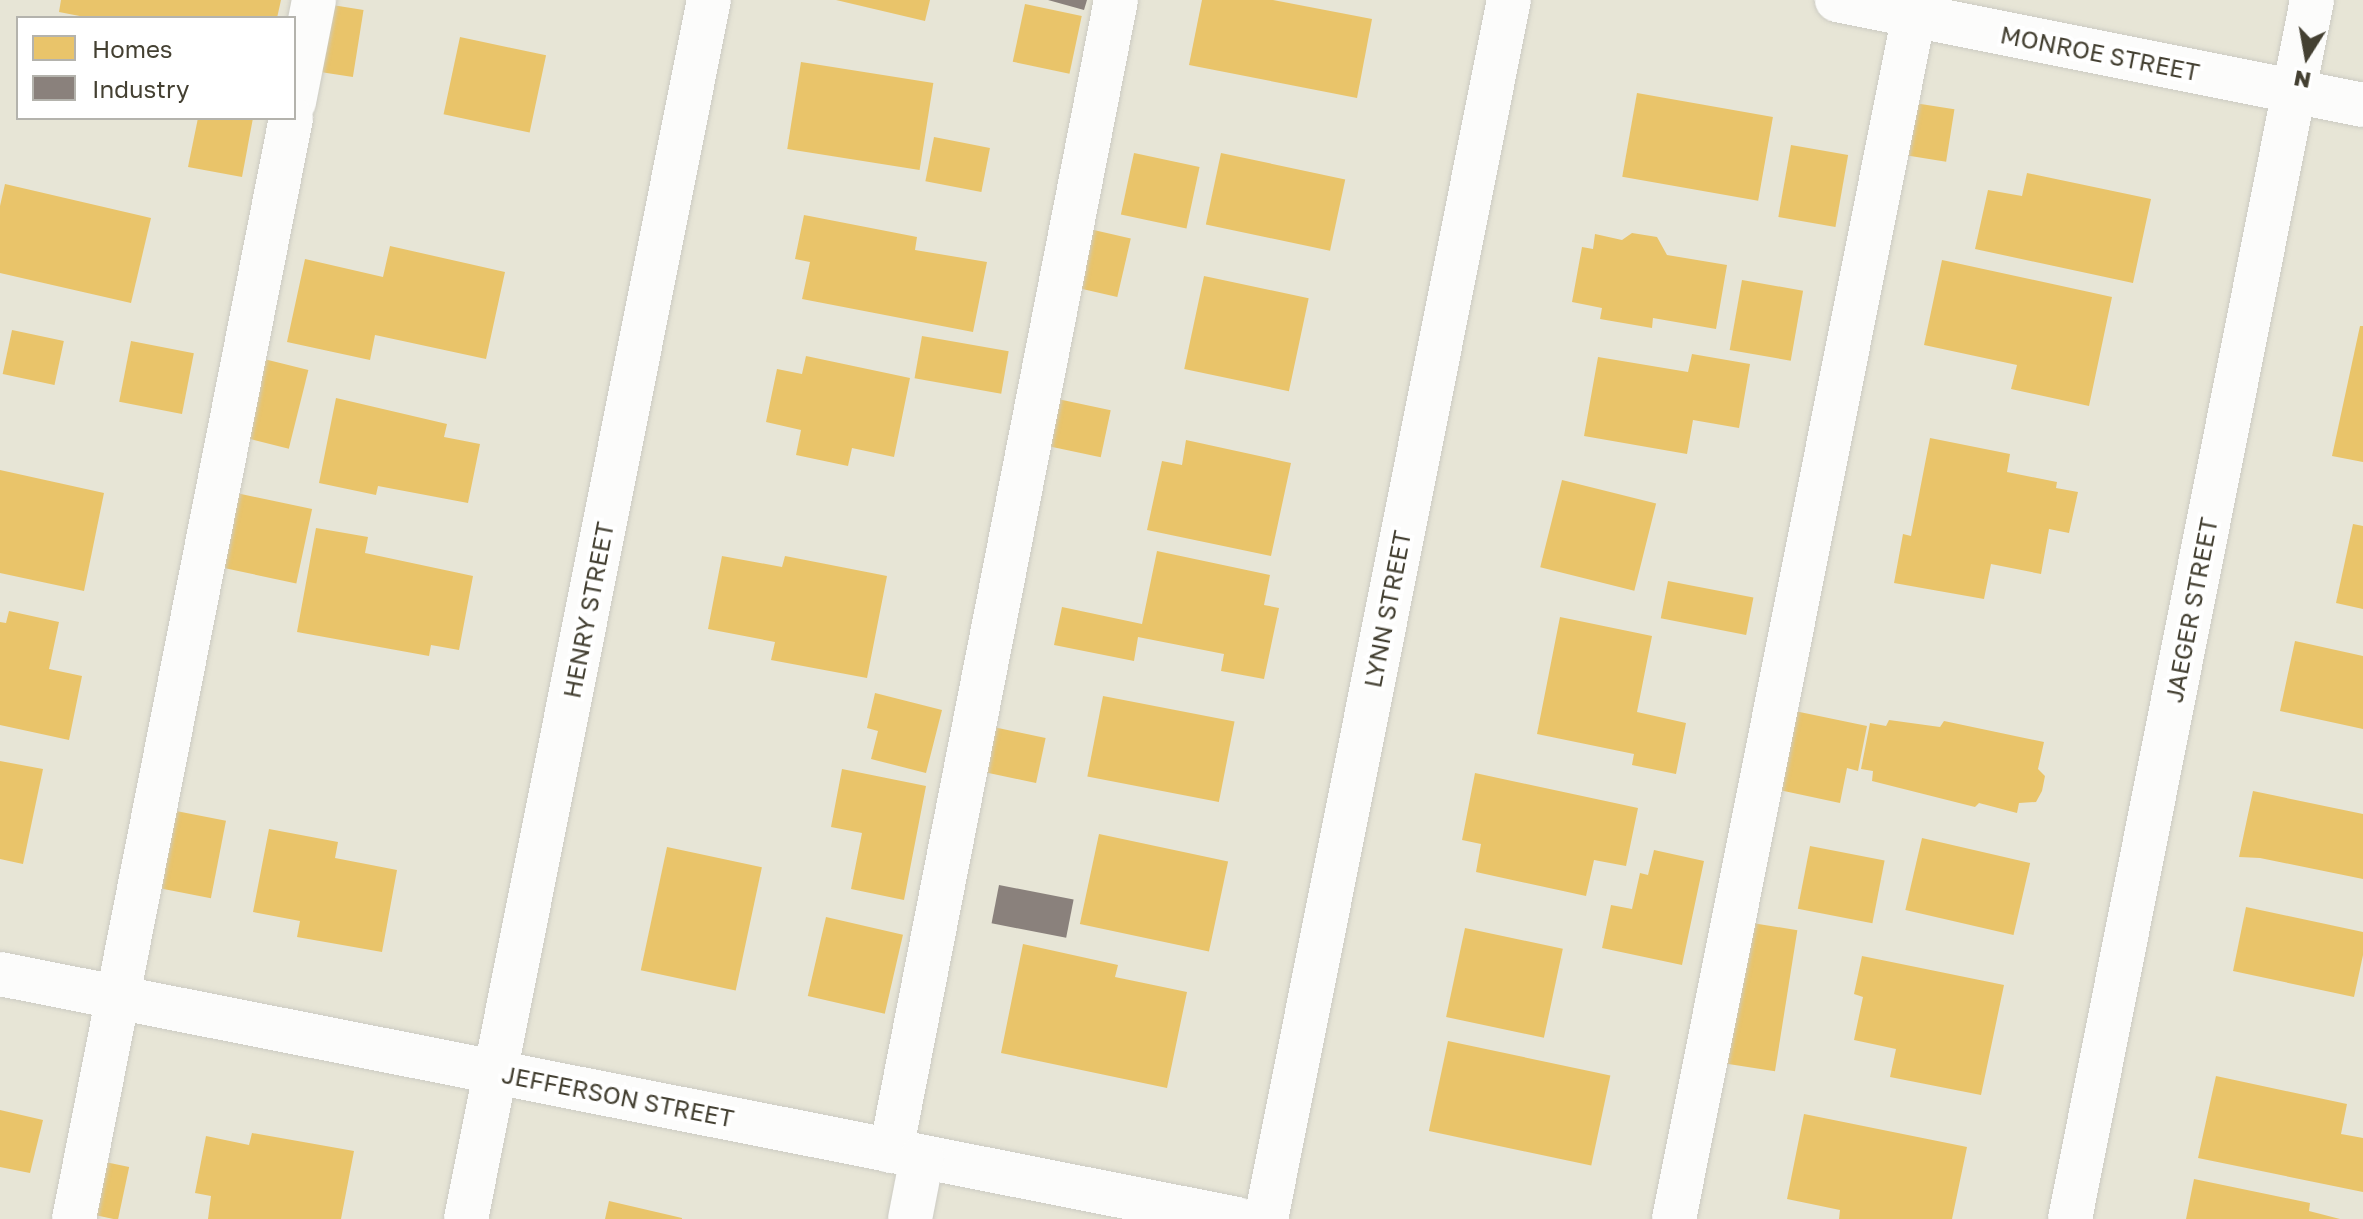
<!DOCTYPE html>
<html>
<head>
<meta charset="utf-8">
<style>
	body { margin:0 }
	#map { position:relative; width:2363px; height:1219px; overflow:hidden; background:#eeede6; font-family:"Golos Text",sans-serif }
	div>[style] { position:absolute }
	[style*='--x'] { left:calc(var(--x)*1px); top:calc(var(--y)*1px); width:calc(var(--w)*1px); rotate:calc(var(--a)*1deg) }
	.residential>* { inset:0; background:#e7e5d6 }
	.homes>* { inset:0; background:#e9c46a; transform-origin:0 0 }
	.industry>* { inset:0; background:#8a817c; transform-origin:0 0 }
	.roads { filter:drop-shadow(0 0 2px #cccbc3) drop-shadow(0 0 2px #cccbc3) }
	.minor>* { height:44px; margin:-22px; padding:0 22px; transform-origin:22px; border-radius:22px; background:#fcfcfb }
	span { translate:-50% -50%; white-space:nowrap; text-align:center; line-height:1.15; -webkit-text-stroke:8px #fff; paint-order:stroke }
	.street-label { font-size:24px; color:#444032 }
	.legend { position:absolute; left:16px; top:16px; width:280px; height:104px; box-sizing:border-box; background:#fff; border:2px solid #b4b3ad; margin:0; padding:10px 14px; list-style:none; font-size:24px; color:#444032 }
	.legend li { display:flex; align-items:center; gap:16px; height:40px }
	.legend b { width:40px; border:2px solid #b4b3ad }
	.north { position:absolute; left:2267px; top:16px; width:80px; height:80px; -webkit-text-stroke:6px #fff; paint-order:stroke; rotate:191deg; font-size:22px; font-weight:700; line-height:32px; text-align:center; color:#444032 }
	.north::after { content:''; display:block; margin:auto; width:28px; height:36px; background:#444032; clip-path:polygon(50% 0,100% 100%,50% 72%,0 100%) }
</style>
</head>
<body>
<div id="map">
	<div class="residential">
		<i style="clip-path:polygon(evenodd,0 0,2363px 0,2363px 1219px,0 1219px,0 0,18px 18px,294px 18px,294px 118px,18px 118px,18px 18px)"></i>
	</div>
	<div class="homes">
		<i style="clip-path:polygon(61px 0,281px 0,277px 18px,90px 18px,59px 12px)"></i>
		<i style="clip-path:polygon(836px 0,930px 0,925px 21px)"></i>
		<i style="clip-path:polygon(1202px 0,1273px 0,1372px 19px,1357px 98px,1189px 65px)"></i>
		<i style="left:326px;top:4px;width:38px;height:68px;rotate:9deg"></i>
		<i style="left:1025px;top:4px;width:58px;height:59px;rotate:12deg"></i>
		<i style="left:460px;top:37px;width:88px;height:79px;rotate:12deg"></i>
		<i style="left:801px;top:62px;width:134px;height:88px;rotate:9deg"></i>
		<i style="left:1637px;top:93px;width:138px;height:85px;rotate:10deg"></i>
		<i style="left:1908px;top:102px;width:47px;height:53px;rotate:9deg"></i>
		<i style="clip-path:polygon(198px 118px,253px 118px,242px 177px,188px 167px)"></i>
		<i style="left:934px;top:137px;width:57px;height:45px;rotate:11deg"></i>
		<i style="left:1791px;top:145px;width:58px;height:73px;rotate:10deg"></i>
		<i style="left:1134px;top:153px;width:67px;height:63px;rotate:12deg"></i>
		<i style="left:1221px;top:153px;width:127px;height:73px;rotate:12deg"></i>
		<i style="clip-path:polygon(2027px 173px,2151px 199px,2133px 283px,1975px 249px,1988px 190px,2022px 196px)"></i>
		<i style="clip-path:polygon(5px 184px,151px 218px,131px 303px,0 273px,0 206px)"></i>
		<i style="clip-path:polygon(804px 215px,917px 237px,915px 250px,987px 262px,973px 332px,802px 299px,810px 262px,795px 259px)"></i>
		<i style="left:1085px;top:228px;width:47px;height:60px;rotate:13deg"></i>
		<i style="clip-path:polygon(1632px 233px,1657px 237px,1667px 255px,1727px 265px,1716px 329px,1653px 318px,1652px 328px,1600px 319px,1602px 308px,1572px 302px,1582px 247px,1593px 249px,1595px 234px,1622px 240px)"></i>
		<i style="clip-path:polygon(390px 246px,505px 272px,486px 359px,375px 335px,370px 360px,287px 342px,305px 259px,383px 277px)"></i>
		<i style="clip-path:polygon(1942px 260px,2112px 297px,2089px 406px,2011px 389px,2017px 365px,1924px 345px)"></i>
		<i style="left:1204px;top:276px;width:107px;height:95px;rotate:12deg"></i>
		<i style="left:1742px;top:280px;width:62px;height:71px;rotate:10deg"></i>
		<i style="clip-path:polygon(2360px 326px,2363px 326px,2363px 462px,2332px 456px)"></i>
		<i style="left:12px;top:330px;width:53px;height:45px;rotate:12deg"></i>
		<i style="left:922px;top:336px;width:88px;height:43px;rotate:10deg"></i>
		<i style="left:131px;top:341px;width:64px;height:62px;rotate:11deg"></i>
		<i style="clip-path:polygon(1692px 354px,1750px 364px,1739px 428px,1693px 420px,1687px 454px,1584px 436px,1598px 357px,1688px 372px)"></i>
		<i style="clip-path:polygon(806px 356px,910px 378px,894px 457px,852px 448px,848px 466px,796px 455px,801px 430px,766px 422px,777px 369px,802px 374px)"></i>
		<i style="left:256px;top:357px;width:54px;height:81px;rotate:14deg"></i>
		<i style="clip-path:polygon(336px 398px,447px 424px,444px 437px,480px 444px,468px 503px,378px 486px,376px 495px,319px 483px)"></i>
		<i style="left:1053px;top:398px;width:59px;height:48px;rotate:12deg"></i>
		<i style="clip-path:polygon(1930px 438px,2010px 454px,2007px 472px,2057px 482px,2056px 488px,2078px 492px,2069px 533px,2049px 529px,2041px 574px,1991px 564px,1984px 599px,1894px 583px,1903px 534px,1911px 536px)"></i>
		<i style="clip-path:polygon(1186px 440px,1291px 463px,1271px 556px,1147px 530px,1162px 461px,1182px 465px)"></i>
		<i style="clip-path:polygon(0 470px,104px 493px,84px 591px,0 573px)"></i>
		<i style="left:1562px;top:480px;width:97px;height:90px;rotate:14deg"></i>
		<i style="left:227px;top:491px;width:87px;height:76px;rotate:12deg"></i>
		<i style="clip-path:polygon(2353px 524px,2363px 526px,2363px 609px,2336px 603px)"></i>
		<i style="clip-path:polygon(316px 528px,368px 537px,365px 553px,473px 576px,459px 650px,431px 645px,429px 656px,297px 632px)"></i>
		<i style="clip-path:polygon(1157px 551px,1270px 575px,1264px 605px,1279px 608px,1264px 679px,1221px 671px,1224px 654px,1138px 637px,1134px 661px,1054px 645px,1062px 607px,1142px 624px)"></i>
		<i style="clip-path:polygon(722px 556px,782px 567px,785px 556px,887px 576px,867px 678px,771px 660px,775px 642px,708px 629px)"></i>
		<i style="left:1668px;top:581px;width:87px;height:38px;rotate:11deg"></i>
		<i style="clip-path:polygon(9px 611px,59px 622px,49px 669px,82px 676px,69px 740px,0 725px,0 622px,6px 623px)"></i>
		<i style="clip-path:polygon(1560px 617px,1652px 636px,1637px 712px,1686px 723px,1676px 774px,1632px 765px,1634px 754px,1537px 734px)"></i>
		<i style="clip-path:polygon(2295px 641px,2363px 656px,2363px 729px,2280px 711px)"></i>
		<i style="clip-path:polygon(875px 693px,942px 710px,926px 773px,871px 759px,878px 731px,867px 728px)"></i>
		<i style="left:1103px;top:696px;width:134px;height:82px;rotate:11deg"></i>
		<i style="clip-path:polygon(1790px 710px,1867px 726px,1858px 771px,1847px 768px,1840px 803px,1775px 789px)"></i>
		<i style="clip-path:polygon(1889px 720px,1940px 727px,1944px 721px,2044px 742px,2038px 769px,2045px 776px,2042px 791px,2036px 802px,2019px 803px,2017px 813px,1979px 803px,1975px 807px,1872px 781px,1873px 771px,1861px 769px,1870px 723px,1886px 726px)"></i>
		<i style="left:984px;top:725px;width:63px;height:46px;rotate:12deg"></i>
		<i style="clip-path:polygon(0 761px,43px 769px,23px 864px,0 859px)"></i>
		<i style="clip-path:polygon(842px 769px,926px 786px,904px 900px,851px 889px,862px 833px,831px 827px)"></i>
		<i style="clip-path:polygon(1475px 773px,1638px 808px,1626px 866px,1594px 860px,1586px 896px,1476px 872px,1481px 844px,1462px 840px)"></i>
		<i style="clip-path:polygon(2253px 791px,2363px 814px,2363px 879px,2260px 858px,2239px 857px)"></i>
		<i style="left:171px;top:810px;width:56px;height:79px;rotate:11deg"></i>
		<i style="clip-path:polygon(269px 829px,338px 842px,335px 858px,397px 870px,382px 952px,297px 937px,300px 921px,253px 912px)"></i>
		<i style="left:1099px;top:834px;width:132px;height:92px;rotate:12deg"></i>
		<i style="left:1922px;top:838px;width:111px;height:74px;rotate:13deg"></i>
		<i style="left:1810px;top:846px;width:76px;height:64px;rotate:11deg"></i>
		<i style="left:667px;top:847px;width:97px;height:126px;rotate:12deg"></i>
		<i style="clip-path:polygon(1654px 850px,1704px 861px,1682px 965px,1602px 948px,1611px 905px,1632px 909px,1640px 873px,1648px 875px)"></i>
		<i style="clip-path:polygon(2246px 907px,2363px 932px,2363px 955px,2354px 997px,2233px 971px)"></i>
		<i style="left:826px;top:917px;width:79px;height:81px;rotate:13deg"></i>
		<i style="left:1746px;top:922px;width:52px;height:143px;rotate:9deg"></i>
		<i style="left:1465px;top:928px;width:100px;height:91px;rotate:12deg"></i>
		<i style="clip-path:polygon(1023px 944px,1118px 965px,1115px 977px,1187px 992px,1167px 1088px,1001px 1053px)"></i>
		<i style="clip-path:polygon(1862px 956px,2004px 985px,1981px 1095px,1890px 1077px,1896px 1049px,1854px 1040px,1863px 997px,1854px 994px)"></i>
		<i style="left:1448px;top:1041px;width:166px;height:92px;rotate:12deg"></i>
		<i style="clip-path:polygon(2216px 1076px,2347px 1104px,2341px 1134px,2363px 1138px,2363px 1192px,2198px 1158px)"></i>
		<i style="clip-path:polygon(0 1110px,43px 1120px,30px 1173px,0 1167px)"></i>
		<i style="clip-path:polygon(1804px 1114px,1967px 1147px,1952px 1219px,1839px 1219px,1840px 1210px,1787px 1199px)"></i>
		<i style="clip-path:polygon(252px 1133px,354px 1151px,341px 1219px,208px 1219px,211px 1196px,195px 1193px,206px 1136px,249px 1145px)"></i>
		<i style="left:91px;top:1159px;width:39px;height:54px;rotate:12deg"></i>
		<i style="clip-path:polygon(2194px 1179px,2310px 1203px,2309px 1211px,2340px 1219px,2186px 1219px)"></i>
		<i style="clip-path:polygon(609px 1201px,682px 1218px,682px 1219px,605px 1219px)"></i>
	</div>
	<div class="industry">
		<i style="clip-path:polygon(1048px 0,1087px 0,1084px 10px)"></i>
		<i style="left:999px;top:885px;width:76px;height:39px;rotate:11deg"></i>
	</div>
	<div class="roads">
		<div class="minor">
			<i style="--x:1837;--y:0;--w:536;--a:11.29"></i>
			<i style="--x:294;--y:102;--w:104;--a:-78.9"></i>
			<i style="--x:0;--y:974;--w:1261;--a:11.2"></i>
			<i style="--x:891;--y:1151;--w:1173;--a:-78.94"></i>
			<i style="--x:74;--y:1219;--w:1122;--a:-78.85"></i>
			<i style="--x:466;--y:1219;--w:1243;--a:-78.73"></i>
			<i style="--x:910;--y:1219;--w:63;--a:-79"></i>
			<i style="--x:1266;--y:1219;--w:1243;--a:-78.73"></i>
			<i style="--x:1674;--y:1219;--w:1243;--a:-78.73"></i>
			<i style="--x:2070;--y:1219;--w:1243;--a:-78.77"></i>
		</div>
	</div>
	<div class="street-label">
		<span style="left:2100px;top:53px;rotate:11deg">MONROE STREET</span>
		<span style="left:1387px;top:609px;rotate:-79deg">LYNN STREET</span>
		<span style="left:588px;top:610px;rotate:-79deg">HENRY STREET</span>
		<span style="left:2191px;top:610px;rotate:-79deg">JAEGER STREET</span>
		<span style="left:618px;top:1096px;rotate:11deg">JEFFERSON STREET</span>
	</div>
	<ul class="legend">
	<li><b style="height:22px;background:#e9c46a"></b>Homes</li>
	<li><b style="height:22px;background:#8a817c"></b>Industry</li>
	</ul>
	<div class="north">N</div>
</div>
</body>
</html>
